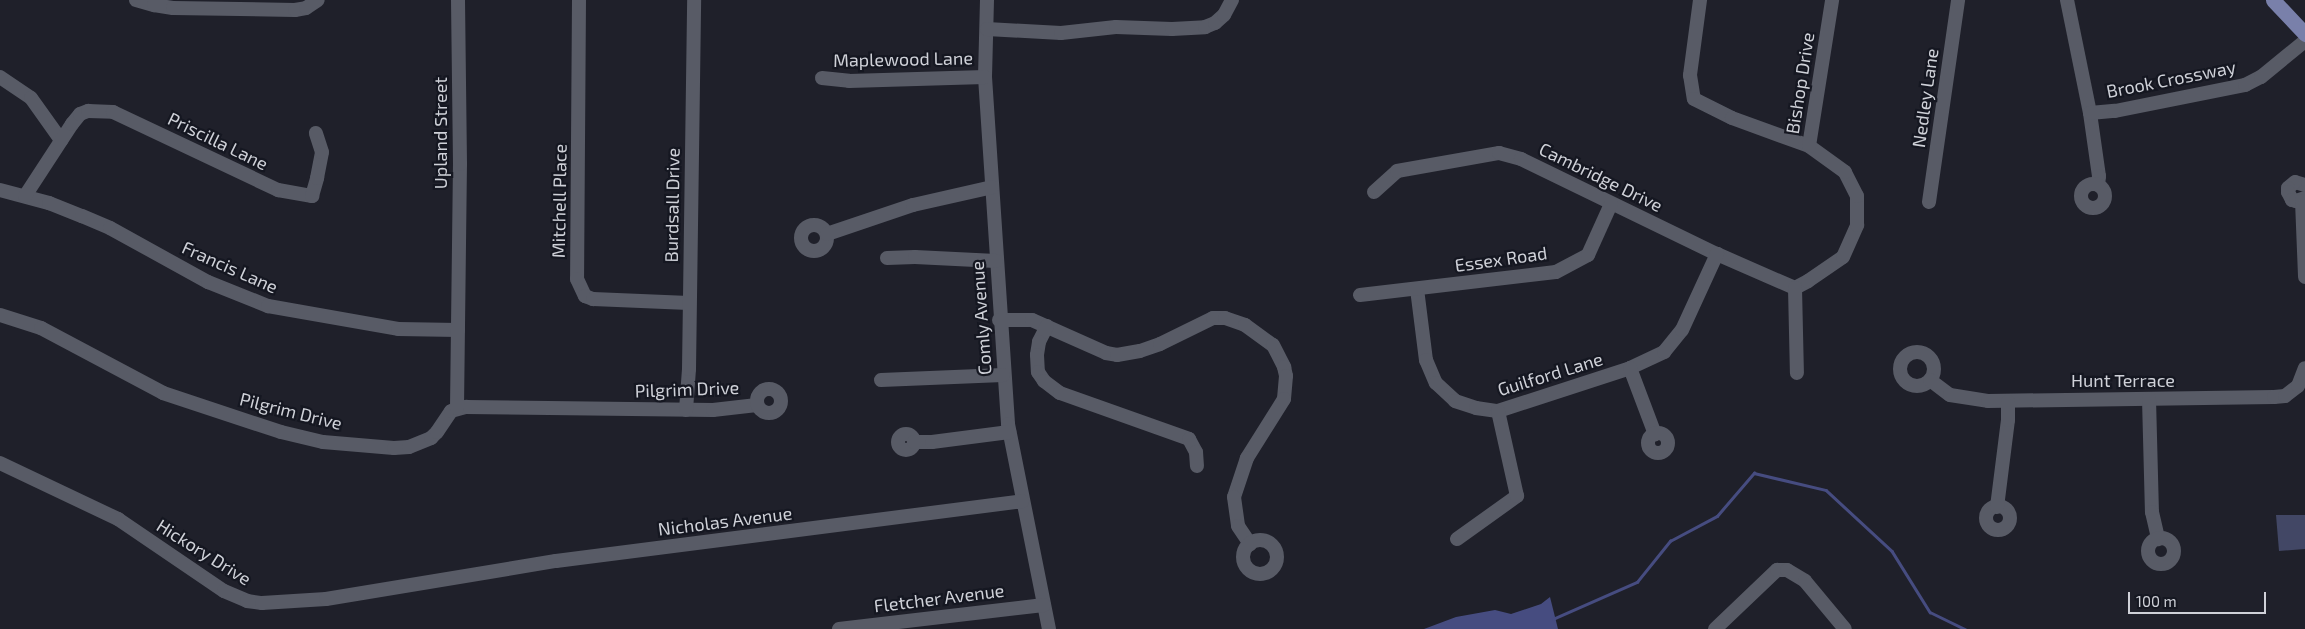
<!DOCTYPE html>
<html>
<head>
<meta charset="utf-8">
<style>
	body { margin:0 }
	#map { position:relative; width:2305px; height:629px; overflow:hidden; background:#1f202a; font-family:"Exo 2",sans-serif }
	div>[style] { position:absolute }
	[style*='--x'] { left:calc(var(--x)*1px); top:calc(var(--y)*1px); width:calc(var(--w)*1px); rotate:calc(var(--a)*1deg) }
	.green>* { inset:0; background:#424765 }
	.water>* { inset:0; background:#464c80 }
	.stream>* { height:2.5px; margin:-1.25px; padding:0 1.25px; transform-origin:1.25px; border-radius:1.25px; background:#464c80 }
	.minor>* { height:14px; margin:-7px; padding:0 7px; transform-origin:7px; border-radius:7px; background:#585b66 }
	.minor>.ring { margin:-7px; padding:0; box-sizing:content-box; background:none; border:14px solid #585b66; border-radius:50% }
	.major>* { height:15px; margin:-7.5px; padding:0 7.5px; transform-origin:7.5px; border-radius:7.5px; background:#7980aa }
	span { translate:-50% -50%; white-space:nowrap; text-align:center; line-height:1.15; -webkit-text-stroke:4.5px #151721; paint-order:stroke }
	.street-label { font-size:18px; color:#cfd1d8 }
	.scale { position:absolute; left:2128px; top:592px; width:138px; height:22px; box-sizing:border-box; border:2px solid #cfd1d8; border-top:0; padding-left:6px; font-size:15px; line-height:18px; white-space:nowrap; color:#cfd1d8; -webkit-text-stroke:4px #151721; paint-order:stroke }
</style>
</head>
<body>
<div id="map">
	<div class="green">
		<i style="clip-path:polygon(2276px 515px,2305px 515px,2305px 549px,2279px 551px)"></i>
	</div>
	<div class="water">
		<i style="clip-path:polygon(1550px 597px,1558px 629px,1424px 629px,1456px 617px,1495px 610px,1511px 614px,1541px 604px)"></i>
	</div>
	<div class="stream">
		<i style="--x:1553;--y:619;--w:92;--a:-23.8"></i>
		<i style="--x:1637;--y:582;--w:53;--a:-51.2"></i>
		<i style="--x:1670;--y:541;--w:53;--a:-28"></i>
		<i style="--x:1717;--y:516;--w:57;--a:-49.3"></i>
		<i style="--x:1754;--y:473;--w:74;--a:13.3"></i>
		<i style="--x:1826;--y:490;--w:90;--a:42.7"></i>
		<i style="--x:1892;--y:551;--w:72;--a:58.1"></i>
		<i style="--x:1930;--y:612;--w:39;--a:26"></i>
	</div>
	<div class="minor">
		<i style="--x:136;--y:0;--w:19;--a:16"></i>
		<i style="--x:154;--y:5;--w:19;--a:9"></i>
		<i style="--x:173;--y:8;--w:122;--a:0.9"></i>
		<i style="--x:295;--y:10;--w:11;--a:-10"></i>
		<i style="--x:306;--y:8;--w:14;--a:-34"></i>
		<i style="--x:579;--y:0;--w:279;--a:90.4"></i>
		<i style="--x:577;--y:279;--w:19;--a:65"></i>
		<i style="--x:585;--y:296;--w:9;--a:21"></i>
		<i style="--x:593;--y:299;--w:96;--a:2.4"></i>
		<i style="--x:987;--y:0;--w:77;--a:91.5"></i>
		<i style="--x:985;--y:77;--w:348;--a:86.2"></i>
		<i style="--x:1008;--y:424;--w:209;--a:78.7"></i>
		<i style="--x:1700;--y:0;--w:76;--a:97.6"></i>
		<i style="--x:1690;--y:75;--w:24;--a:81"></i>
		<i style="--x:1694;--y:99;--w:42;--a:26.6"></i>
		<i style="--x:1732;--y:118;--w:82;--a:20"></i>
		<i style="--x:2067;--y:0;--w:115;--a:78.5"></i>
		<i style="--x:2090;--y:113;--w:64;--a:81.9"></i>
		<i style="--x:2099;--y:176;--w:9;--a:96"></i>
		<i style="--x:987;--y:29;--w:74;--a:3.1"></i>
		<i style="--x:1061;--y:33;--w:55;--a:-6.2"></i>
		<i style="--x:1116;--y:27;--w:56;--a:2"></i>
		<i style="--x:1172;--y:29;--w:33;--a:-3"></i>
		<i style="--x:1205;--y:27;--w:11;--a:-22"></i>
		<i style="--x:1215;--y:23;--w:12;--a:-42"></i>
		<i style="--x:1224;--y:15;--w:17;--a:-62"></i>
		<i style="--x:0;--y:77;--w:37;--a:34"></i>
		<i style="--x:31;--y:98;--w:52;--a:54.5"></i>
		<i style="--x:822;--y:78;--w:27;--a:6"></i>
		<i style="--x:849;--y:81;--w:136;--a:-1.7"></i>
		<i style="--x:2090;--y:113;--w:25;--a:-5"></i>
		<i style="--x:2115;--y:111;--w:133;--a:-11.3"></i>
		<i style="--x:2245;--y:85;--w:18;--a:-27"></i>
		<i style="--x:2261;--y:77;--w:57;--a:-39.3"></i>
		<i class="ring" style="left:2081px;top:184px;width:10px;height:10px"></i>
		<i style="--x:2305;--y:185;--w:10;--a:-163"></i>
		<i style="--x:2295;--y:182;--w:9;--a:139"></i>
		<i style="--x:2288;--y:188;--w:4;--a:90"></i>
		<i style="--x:2288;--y:192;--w:9;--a:63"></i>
		<i style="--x:2292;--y:200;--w:4;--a:14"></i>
		<i style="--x:2296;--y:201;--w:9;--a:-18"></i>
		<i style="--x:0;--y:190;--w:51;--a:14.9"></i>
		<i style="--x:49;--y:203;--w:35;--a:22"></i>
		<i style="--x:82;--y:216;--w:30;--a:23"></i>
		<i style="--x:110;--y:228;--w:112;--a:28.9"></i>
		<i style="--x:208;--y:282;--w:65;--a:21.8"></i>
		<i style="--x:268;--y:306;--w:132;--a:10"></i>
		<i style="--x:398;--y:329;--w:60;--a:1"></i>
		<i style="--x:1374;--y:192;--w:31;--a:-42"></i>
		<i style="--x:1397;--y:171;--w:104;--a:-10"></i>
		<i style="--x:1499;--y:153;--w:23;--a:15"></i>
		<i style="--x:1521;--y:159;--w:218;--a:25.9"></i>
		<i style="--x:1717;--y:254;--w:85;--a:23.6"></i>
		<i style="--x:1795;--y:288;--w:15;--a:-28"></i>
		<i style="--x:1808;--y:281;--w:42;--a:-34.4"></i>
		<i style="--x:1843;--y:257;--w:35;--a:-66"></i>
		<i style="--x:1857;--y:225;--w:29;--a:-90"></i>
		<i style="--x:1857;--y:196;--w:27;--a:-117"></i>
		<i style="--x:1845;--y:172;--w:44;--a:-144.2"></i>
		<i style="--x:1809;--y:146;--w:148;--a:-81"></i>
		<i style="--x:25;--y:196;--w:86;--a:-56.9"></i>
		<i style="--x:72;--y:124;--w:13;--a:-51"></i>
		<i style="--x:80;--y:114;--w:9;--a:-21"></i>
		<i style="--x:88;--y:111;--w:25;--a:2"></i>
		<i style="--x:113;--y:112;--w:183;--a:25.3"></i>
		<i style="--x:278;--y:190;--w:35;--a:10"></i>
		<i style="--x:312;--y:196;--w:19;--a:-74"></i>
		<i style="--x:317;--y:178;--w:26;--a:-79"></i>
		<i style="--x:322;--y:152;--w:20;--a:-108"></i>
		<i style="--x:2302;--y:201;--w:76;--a:87.7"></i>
		<i style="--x:1929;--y:202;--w:204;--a:-81.8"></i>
		<i class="ring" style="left:801px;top:225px;width:12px;height:12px"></i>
		<i style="--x:827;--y:234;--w:91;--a:-18.6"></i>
		<i style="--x:913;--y:205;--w:81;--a:-12.8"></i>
		<i style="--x:887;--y:258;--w:28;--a:-2"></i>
		<i style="--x:915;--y:257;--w:81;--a:2.8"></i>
		<i style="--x:1795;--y:288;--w:85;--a:88.7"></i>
		<i style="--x:1417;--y:289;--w:72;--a:82.8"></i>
		<i style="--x:1426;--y:360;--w:25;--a:67"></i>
		<i style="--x:1436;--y:383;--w:26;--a:43"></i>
		<i style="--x:1455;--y:401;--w:22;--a:18"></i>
		<i style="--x:1476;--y:408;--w:22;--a:8"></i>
		<i style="--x:1498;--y:411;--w:139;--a:-18"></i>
		<i style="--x:1630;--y:368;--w:38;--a:-25"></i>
		<i style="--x:1664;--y:352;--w:28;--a:-51"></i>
		<i style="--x:1682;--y:330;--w:84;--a:-65.3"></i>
		<i style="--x:1360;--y:295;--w:197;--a:-6.7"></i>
		<i style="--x:1556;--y:272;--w:36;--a:-28"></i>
		<i style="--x:1588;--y:255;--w:56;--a:-65.7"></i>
		<i style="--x:0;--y:315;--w:43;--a:17.6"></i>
		<i style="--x:41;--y:328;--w:138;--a:28"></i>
		<i style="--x:163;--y:393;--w:124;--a:18.3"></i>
		<i style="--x:281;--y:432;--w:43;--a:13.4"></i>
		<i style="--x:323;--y:442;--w:71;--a:4.8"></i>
		<i style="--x:394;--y:448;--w:15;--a:-4"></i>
		<i style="--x:409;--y:447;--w:24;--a:-22"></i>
		<i style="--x:431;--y:438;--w:8;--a:-45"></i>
		<i style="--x:437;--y:432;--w:25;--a:-56"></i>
		<i style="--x:451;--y:411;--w:16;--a:-15"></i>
		<i style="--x:466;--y:407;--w:247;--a:0.7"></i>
		<i style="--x:713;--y:410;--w:44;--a:-6.5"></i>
		<i style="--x:999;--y:320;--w:33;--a:0"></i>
		<i style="--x:1032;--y:320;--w:81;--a:24"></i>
		<i style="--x:1106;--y:353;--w:11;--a:10"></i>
		<i style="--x:1117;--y:355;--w:23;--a:-10"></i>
		<i style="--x:1140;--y:351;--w:21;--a:-19"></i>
		<i style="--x:1160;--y:344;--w:59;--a:-26.1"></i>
		<i style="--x:1213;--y:318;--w:12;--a:0"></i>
		<i style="--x:1225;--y:318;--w:21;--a:19"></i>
		<i style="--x:1245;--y:325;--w:34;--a:36"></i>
		<i style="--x:1273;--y:345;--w:25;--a:63"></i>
		<i style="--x:1284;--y:367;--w:9;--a:77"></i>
		<i style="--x:1286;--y:376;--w:23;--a:95"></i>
		<i style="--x:1284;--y:399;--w:70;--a:122.1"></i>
		<i style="--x:1247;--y:458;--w:41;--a:108.4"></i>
		<i style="--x:1234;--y:497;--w:29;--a:82"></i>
		<i style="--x:1238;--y:526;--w:22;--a:56"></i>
		<i style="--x:1047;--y:326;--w:18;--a:117"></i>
		<i style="--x:1039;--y:342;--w:13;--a:99"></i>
		<i style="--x:1037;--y:355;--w:17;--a:87"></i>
		<i style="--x:1038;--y:372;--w:11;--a:56"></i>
		<i style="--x:1044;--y:381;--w:20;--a:37"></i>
		<i style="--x:1060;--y:393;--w:137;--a:19.6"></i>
		<i style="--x:1189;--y:439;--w:15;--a:62"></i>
		<i style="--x:1196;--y:452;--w:14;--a:86"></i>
		<i class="ring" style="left:1900px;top:352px;width:20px;height:20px"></i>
		<i style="--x:1630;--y:368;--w:71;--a:69.3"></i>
		<i style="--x:881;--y:380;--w:122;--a:-2.3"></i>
		<i style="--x:1930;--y:380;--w:25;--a:37"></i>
		<i style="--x:1950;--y:395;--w:38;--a:9"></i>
		<i style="--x:1988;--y:401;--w:286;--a:-0.8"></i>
		<i style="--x:2274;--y:397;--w:11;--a:-5"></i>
		<i style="--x:2285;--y:396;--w:16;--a:-38"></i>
		<i style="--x:2298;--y:386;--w:19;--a:-69"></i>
		<i class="ring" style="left:757px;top:389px;width:10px;height:10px"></i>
		<i style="--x:2149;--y:399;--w:113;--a:88.5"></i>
		<i style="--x:2152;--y:512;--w:28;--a:77"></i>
		<i style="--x:457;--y:408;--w:244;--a:-89.3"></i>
		<i style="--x:460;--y:164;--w:164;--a:-90.7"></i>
		<i style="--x:686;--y:410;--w:41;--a:-85.8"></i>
		<i style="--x:689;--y:369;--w:369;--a:-89.2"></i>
		<i class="ring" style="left:1648px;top:433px;width:6px;height:6px"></i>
		<i class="ring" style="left:898px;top:434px;width:2px;height:2px"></i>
		<i style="--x:914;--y:442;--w:18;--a:0"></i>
		<i style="--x:932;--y:442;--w:78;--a:-7.4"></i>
		<i style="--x:0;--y:463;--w:131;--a:25.4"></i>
		<i style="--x:118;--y:519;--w:128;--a:34.2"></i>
		<i style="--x:224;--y:591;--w:25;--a:23"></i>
		<i style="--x:247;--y:601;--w:15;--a:8"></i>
		<i style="--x:262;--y:603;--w:64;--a:-3.6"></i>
		<i style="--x:326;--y:599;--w:233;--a:-9.4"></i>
		<i style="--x:556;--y:561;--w:470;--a:-7.3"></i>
		<i class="ring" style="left:1986px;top:506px;width:10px;height:10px"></i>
		<i style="--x:1997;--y:507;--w:88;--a:-82.8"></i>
		<i style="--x:2008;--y:420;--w:18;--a:-90"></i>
		<i class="ring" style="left:2148px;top:538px;width:12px;height:12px"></i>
		<i style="--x:1457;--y:539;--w:74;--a:-35.6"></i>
		<i style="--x:1517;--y:496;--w:87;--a:-102.6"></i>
		<i class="ring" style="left:1243px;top:540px;width:20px;height:20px"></i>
		<i style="--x:839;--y:629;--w:206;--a:-6.7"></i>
		<i style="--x:1715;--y:629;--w:86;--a:-43.6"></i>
		<i style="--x:1777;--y:570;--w:10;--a:0"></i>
		<i style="--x:1787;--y:570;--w:21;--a:31"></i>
		<i style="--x:1805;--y:581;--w:62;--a:50.2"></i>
	</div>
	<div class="major">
		<i style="--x:2273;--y:0;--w:47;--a:46.7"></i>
	</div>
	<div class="street-label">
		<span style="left:903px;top:59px;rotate:-1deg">Maplewood Lane</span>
		<span style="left:2171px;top:79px;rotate:-11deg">Brook Crossway</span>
		<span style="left:1800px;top:83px;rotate:-81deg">Bishop Drive</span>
		<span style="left:1925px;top:98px;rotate:-82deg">Nedley Lane</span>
		<span style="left:440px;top:133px;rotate:-90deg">Upland Street</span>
		<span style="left:218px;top:141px;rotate:26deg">Priscilla Lane</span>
		<span style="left:1601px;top:177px;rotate:26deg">Cambridge Drive</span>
		<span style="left:559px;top:201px;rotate:-89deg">Mitchell Place</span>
		<span style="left:672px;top:205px;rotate:-89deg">Burdsall Drive</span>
		<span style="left:1501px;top:259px;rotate:-8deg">Essex Road</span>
		<span style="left:230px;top:267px;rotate:24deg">Francis Lane</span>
		<span style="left:981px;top:318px;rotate:-94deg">Comly Avenue</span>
		<span style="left:1550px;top:374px;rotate:-17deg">Guilford Lane</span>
		<span style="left:2123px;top:380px">Hunt Terrace</span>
		<span style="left:687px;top:389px;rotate:-2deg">Pilgrim Drive</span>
		<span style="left:291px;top:411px;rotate:14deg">Pilgrim Drive</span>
		<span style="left:725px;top:521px;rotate:-7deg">Nicholas Avenue</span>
		<span style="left:204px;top:552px;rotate:32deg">Hickory Drive</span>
		<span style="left:939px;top:598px;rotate:-7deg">Fletcher Avenue</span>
	</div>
	<div class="scale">100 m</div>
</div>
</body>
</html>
